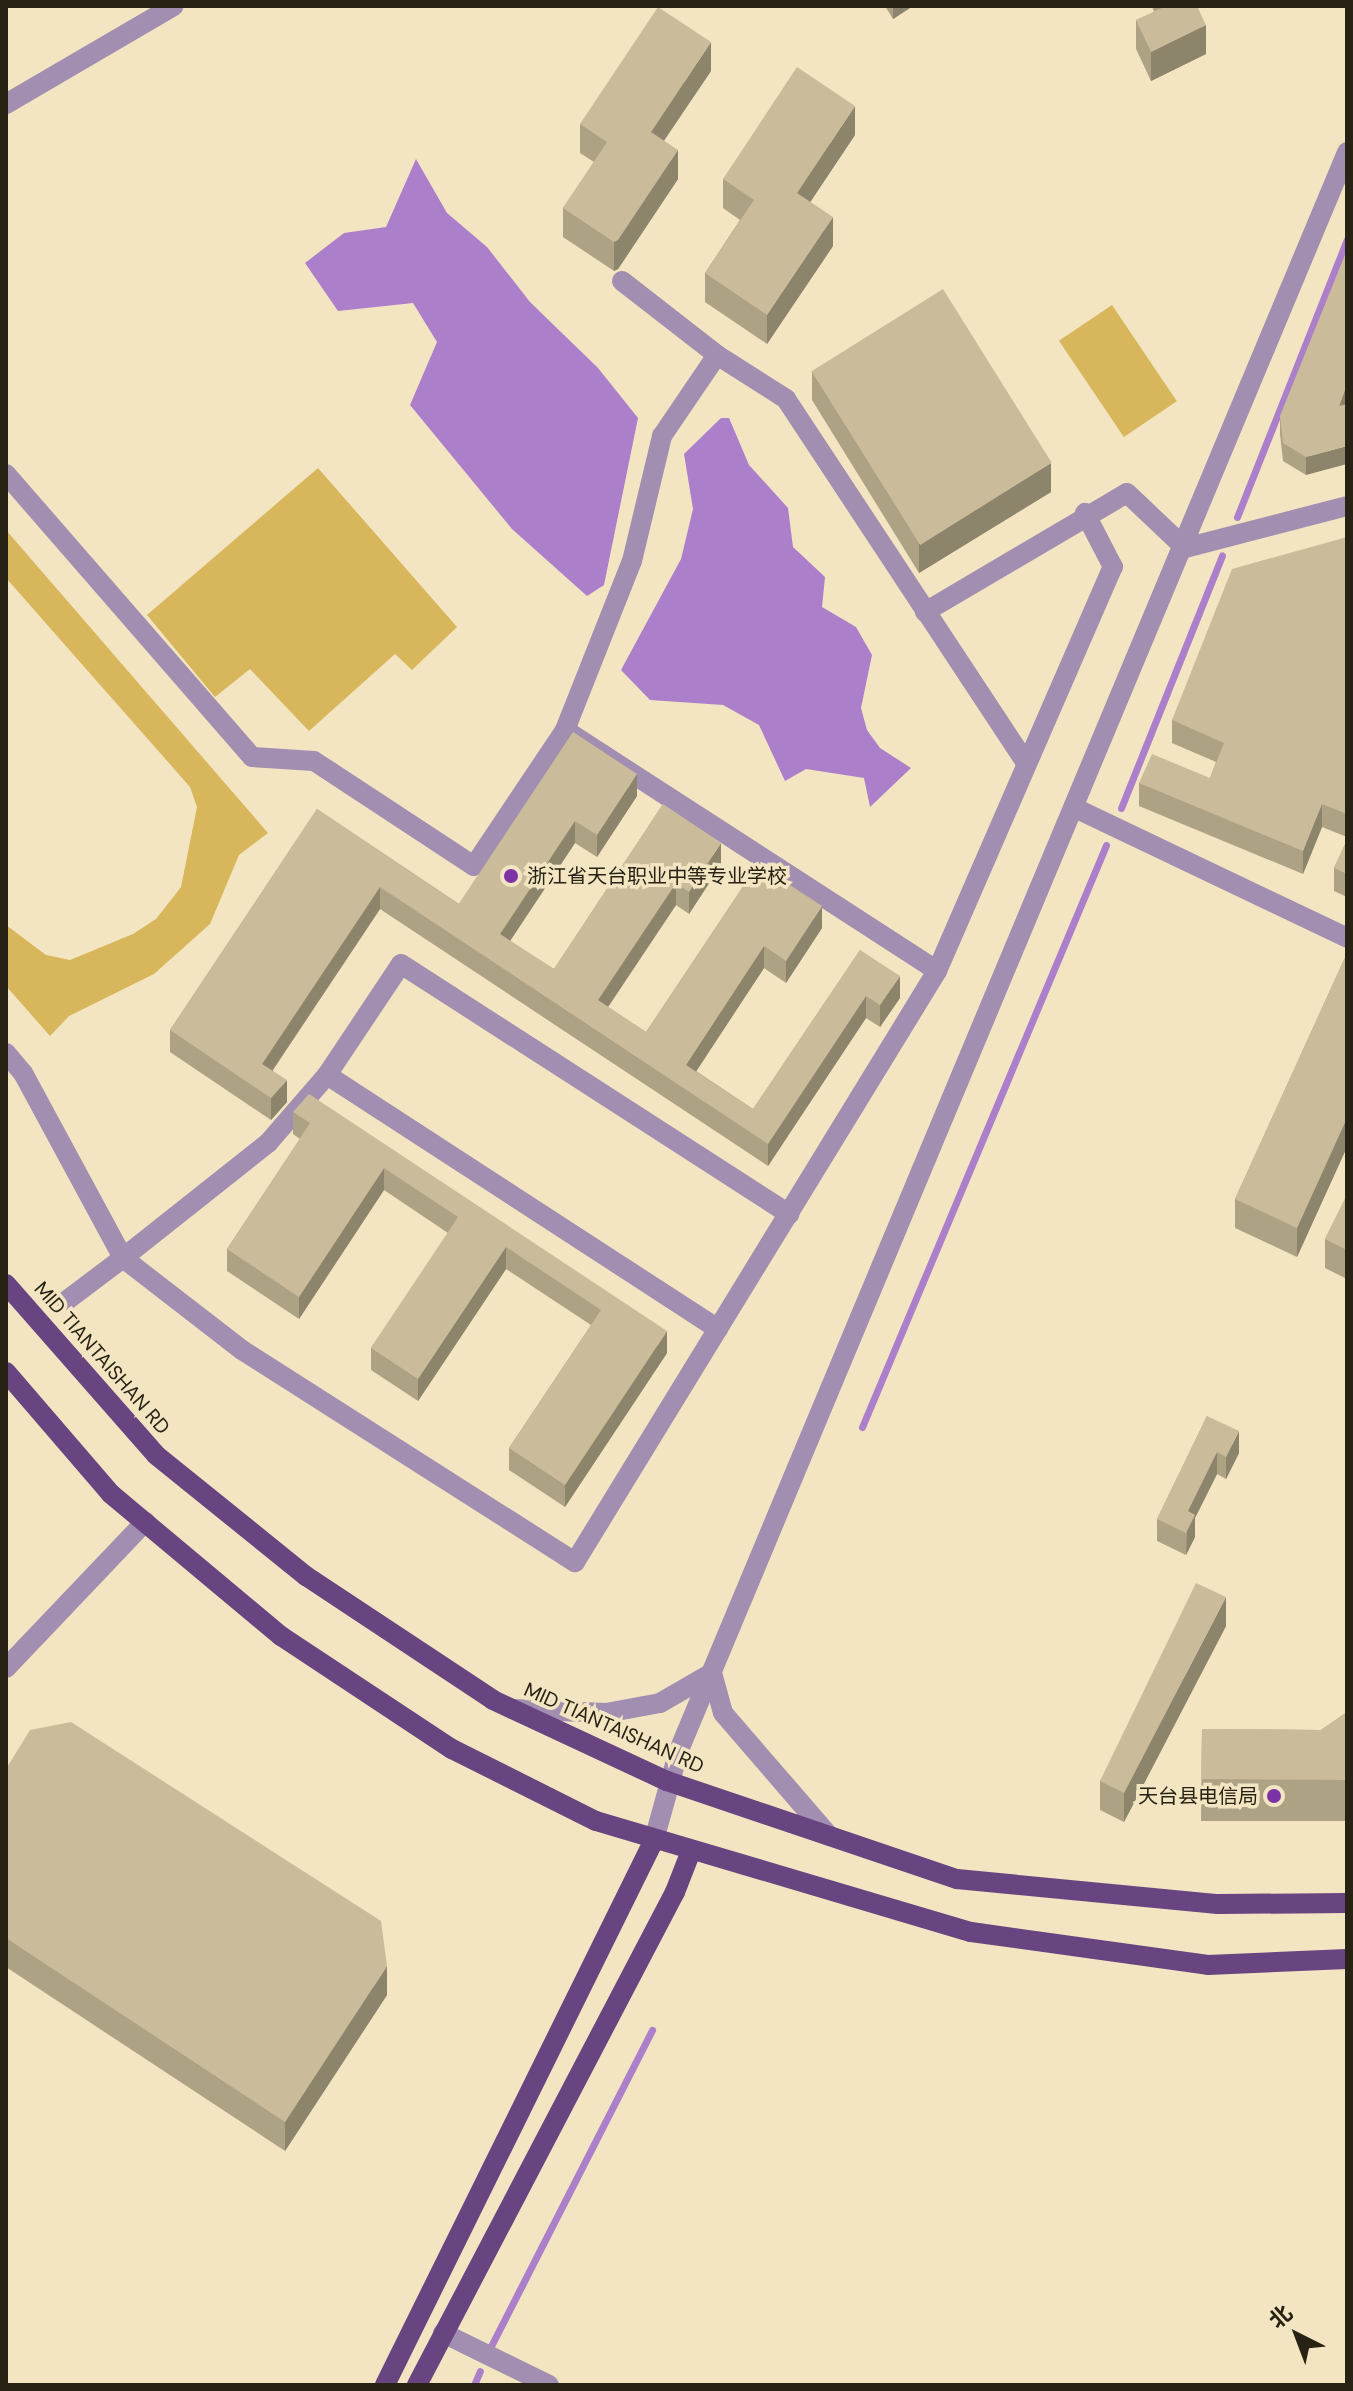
<!DOCTYPE html>
<html>
<head>
<meta charset="utf-8">
<style>
	body { margin:0 }
	#map { position:relative; width:1353px; height:2391px; overflow:hidden; background:#f3e5c1; font-family:"DM Sans","Noto Sans SC",sans-serif }
	div>[style] { position:absolute }
	[style*='--x'] { left:calc(var(--x)*1px); top:calc(var(--y)*1px); width:calc(var(--w)*1px); rotate:calc(var(--a)*1deg) }
	.green>* { inset:0; background:#d8b65b; transform-origin:0 0 }
	.water>* { inset:0; background:#ac7fcb }
	.stream>* { height:7px; margin:-3.5px; padding:0 3.5px; transform-origin:3.5px; border-radius:3.5px; background:#ac7fcb }
	.minor>* { height:20px; margin:-10px; padding:0 10px; transform-origin:10px; border-radius:10px; background:#a18eb0 }
	.major>* { height:20px; margin:-10px; padding:0 10px; transform-origin:10px; border-radius:10px; background:#684580 }
	.wall>* { inset:0; background:#aea284 }
	.shaded-wall>* { inset:0; background:#8d846c }
	.building>* { inset:0; background:#cabc9a; transform-origin:0 0 }
	.dots>* { width:22px; height:22px; translate:-50% -50%; box-sizing:border-box; border:4px solid #f3e5c1; border-radius:50% }
	span { translate:-50% -50%; white-space:nowrap; text-align:center; line-height:1.15; -webkit-text-stroke:7px #f3e5c1; paint-order:stroke }
	.poi-label { font-size:20px; color:#272214 }
	.left { translate:0 -50%; text-align:left }
	.right { translate:-100% -50%; text-align:right }
	.street-label { font-size:20px; color:#272214 }
	.frame { position:absolute; inset:0; border:8px solid #272214; pointer-events:none }
	.north { position:absolute; left:1257px; top:2295px; width:80px; height:80px; -webkit-text-stroke:6px #f3e5c1; paint-order:stroke; rotate:318deg; font-size:22px; font-weight:700; line-height:32px; text-align:center; color:#272214 }
	.north::after { content:''; display:block; margin:auto; width:28px; height:36px; background:#272214; clip-path:polygon(50% 0,100% 100%,50% 72%,0 100%) }
</style>
</head>
<body>
<div id="map">
	<div class="green">
		<i style="left:1112px;top:305px;width:116px;height:64px;rotate:56deg"></i>
		<i style="clip-path:polygon(318px 468px,457px 627px,412px 670px,395px 654px,309px 731px,250px 669px,215px 697px,147px 615px)"></i>
		<i style="clip-path:polygon(6px 530px,268px 833px,239px 855px,210px 924px,154px 974px,69px 1016px,50px 1036px,6px 986px,6px 925px,46px 955px,70px 960px,133px 934px,156px 919px,181px 887px,197px 807px,190px 787px,6px 578px)"></i>
	</div>
	<div class="water">
		<i style="clip-path:polygon(416px 159px,447px 213px,487px 247px,530px 302px,598px 368px,638px 418px,604px 585px,587px 596px,512px 529px,410px 405px,437px 342px,413px 303px,338px 311px,305px 263px,344px 233px,386px 227px)"></i>
		<i style="clip-path:polygon(721px 418px,729px 418px,749px 465px,788px 508px,793px 547px,825px 577px,822px 607px,856px 627px,872px 655px,861px 708px,867px 730px,880px 748px,911px 768px,870px 807px,864px 778px,806px 769px,785px 781px,759px 725px,723px 705px,650px 700px,621px 670px,681px 559px,693px 509px,684px 454px)"></i>
	</div>
	<div class="stream">
		<i style="--x:1237;--y:517;--w:299;--a:-68.4"></i>
		<i style="--x:1121;--y:808;--w:272;--a:-68.2"></i>
		<i style="--x:862;--y:1427;--w:631;--a:-67.25"></i>
		<i style="--x:490;--y:2348;--w:357;--a:-63"></i>
		<i style="--x:474;--y:2385;--w:15;--a:-67"></i>
	</div>
	<div class="minor">
		<i style="--x:6;--y:104;--w:194;--a:-30.3"></i>
		<i style="--x:622;--y:281;--w:120;--a:37.9"></i>
		<i style="--x:717;--y:355;--w:82;--a:32.5"></i>
		<i style="--x:786;--y:399;--w:437;--a:56.6"></i>
		<i style="--x:6;--y:474;--w:375;--a:49"></i>
		<i style="--x:252;--y:757;--w:62;--a:3.7"></i>
		<i style="--x:314;--y:761;--w:191;--a:33.3"></i>
		<i style="--x:474;--y:866;--w:164;--a:-56.2"></i>
		<i style="--x:565;--y:730;--w:443;--a:32.9"></i>
		<i style="--x:1185;--y:548;--w:167;--a:-14.5"></i>
		<i style="--x:925;--y:612;--w:234;--a:-30.5"></i>
		<i style="--x:1127;--y:493;--w:80;--a:43.5"></i>
		<i style="--x:565;--y:730;--w:182;--a:-68.4"></i>
		<i style="--x:632;--y:561;--w:129;--a:-76.5"></i>
		<i style="--x:662;--y:436;--w:98;--a:-55.8"></i>
		<i style="--x:1075;--y:808;--w:301;--a:25.5"></i>
		<i style="--x:6;--y:1053;--w:26;--a:50"></i>
		<i style="--x:23;--y:1073;--w:210;--a:61.6"></i>
		<i style="--x:123;--y:1258;--w:71;--a:143"></i>
		<i style="--x:327;--y:1075;--w:90;--a:130.9"></i>
		<i style="--x:268;--y:1143;--w:185;--a:141.6"></i>
		<i style="--x:123;--y:1258;--w:150;--a:37.7"></i>
		<i style="--x:242;--y:1350;--w:395;--a:32.5"></i>
		<i style="--x:575;--y:1562;--w:693;--a:-58.51"></i>
		<i style="--x:937;--y:971;--w:441;--a:-66.5"></i>
		<i style="--x:1113;--y:567;--w:61;--a:-117.4"></i>
		<i style="--x:718;--y:1329;--w:466;--a:-147"></i>
		<i style="--x:327;--y:1075;--w:133;--a:-56.3"></i>
		<i style="--x:401;--y:964;--w:462;--a:32.8"></i>
		<i style="--x:6;--y:1668;--w:202;--a:-46.4"></i>
		<i style="--x:513;--y:1709;--w:93;--a:2.5"></i>
		<i style="--x:606;--y:1713;--w:55;--a:-10.5"></i>
		<i style="--x:660;--y:1703;--w:60;--a:-30"></i>
		<i style="--x:712;--y:1673;--w:41;--a:74.6"></i>
		<i style="--x:723;--y:1713;--w:162;--a:49.2"></i>
		<i style="--x:654;--y:1840;--w:93;--a:-74.5"></i>
		<i style="--x:679;--y:1750;--w:1732;--a:-67.31"></i>
		<i style="--x:443;--y:2333;--w:118;--a:26.1"></i>
	</div>
	<div class="major">
		<i style="--x:6;--y:1284;--w:227;--a:48.7"></i>
		<i style="--x:156;--y:1455;--w:193;--a:38.9"></i>
		<i style="--x:306;--y:1576;--w:224;--a:33.5"></i>
		<i style="--x:493;--y:1700;--w:192;--a:25"></i>
		<i style="--x:667;--y:1781;--w:306;--a:18.7"></i>
		<i style="--x:957;--y:1879;--w:262;--a:5.5"></i>
		<i style="--x:1218;--y:1904;--w:129;--a:-0.4"></i>
		<i style="--x:6;--y:1372;--w:161;--a:49.3"></i>
		<i style="--x:111;--y:1494;--w:222;--a:39.9"></i>
		<i style="--x:281;--y:1636;--w:205;--a:33.5"></i>
		<i style="--x:452;--y:1749;--w:161;--a:26.6"></i>
		<i style="--x:596;--y:1821;--w:391;--a:16.5"></i>
		<i style="--x:971;--y:1932;--w:239;--a:7.9"></i>
		<i style="--x:1208;--y:1965;--w:139;--a:-2.5"></i>
		<i style="--x:385;--y:2385;--w:608;--a:-63.73"></i>
		<i style="--x:417;--y:2385;--w:556;--a:-62.38"></i>
		<i style="--x:675;--y:1892;--w:44;--a:-68.7"></i>
	</div>
	<div class="wall">
		<i style="clip-path:polygon(885px 6px,913px 6px,893px 19px)"></i>
		<i style="clip-path:polygon(1152px 6px,1197px 6px,1206px 54px,1151px 81px,1136px 49px,1136px 20px,1154px 12px)"></i>
		<i style="clip-path:polygon(711px 71px,664px 140px,678px 179px,618px 269px,614px 271px,563px 237px,563px 208px,594px 162px,580px 153px,580px 124px)"></i>
		<i style="clip-path:polygon(855px 135px,810px 202px,833px 246px,767px 344px,705px 302px,705px 273px,740px 220px,723px 208px,723px 179px)"></i>
		<i style="clip-path:polygon(1347px 250px,1306px 475px,1283px 461px,1280px 434px,1280px 416px)"></i>
		<i style="clip-path:polygon(812px 371px,1051px 492px,919px 573px,812px 400px)"></i>
		<i style="clip-path:polygon(1347px 537px,1347px 837px,1322px 827px,1303px 874px,1139px 806px,1139px 783px,1210px 778px,1216px 762px,1172px 743px,1172px 720px)"></i>
		<i style="clip-path:polygon(573px 732px,637px 796px,597px 857px,575px 843px,510px 941px,554px 969px,663px 804px,721px 865px,689px 914px,676px 905px,608px 1007px,646px 1032px,758px 864px,822px 928px,786px 983px,764px 968px,696px 1071px,753px 1109px,860px 950px,900px 998px,880px 1027px,866px 1018px,768px 1166px,380px 909px,273px 1070px,287px 1102px,271px 1120px,170px 1052px,170px 1030px,317px 809px,459px 904px)"></i>
		<i style="clip-path:polygon(1347px 840px,1347px 897px,1334px 891px,1334px 868px)"></i>
		<i style="clip-path:polygon(1347px 953px,1347px 1147px,1297px 1257px,1235px 1228px,1235px 1199px)"></i>
		<i style="clip-path:polygon(309px 1094px,667px 1353px,565px 1507px,509px 1470px,509px 1448px,591px 1325px,506px 1269px,418px 1401px,371px 1370px,371px 1348px,448px 1233px,384px 1190px,299px 1319px,227px 1271px,227px 1249px,300px 1139px,293px 1134px,293px 1112px)"></i>
		<i style="clip-path:polygon(1347px 1195px,1347px 1279px,1325px 1268px,1325px 1239px)"></i>
		<i style="clip-path:polygon(1207px 1416px,1239px 1453px,1226px 1479px,1217px 1474px,1195px 1518px,1195px 1537px,1186px 1555px,1157px 1541px,1157px 1519px)"></i>
		<i style="clip-path:polygon(1226px 1626px,1124px 1822px,1100px 1810px,1100px 1781px)"></i>
		<i style="clip-path:polygon(1347px 1712px,1347px 1821px,1201px 1821px,1202px 1729px,1321px 1730px)"></i>
		<i style="clip-path:polygon(6px 1769px,387px 1995px,285px 2151px,6px 1967px)"></i>
	</div>
	<div class="shaded-wall">
		<i style="clip-path:polygon(893px 6px,913px 6px,893px 19px)"></i>
		<i style="clip-path:polygon(1206px 25px,1206px 54px,1151px 81px,1151px 52px)"></i>
		<i style="clip-path:polygon(711px 42px,711px 71px,651px 160px,651px 132px)"></i>
		<i style="clip-path:polygon(855px 106px,855px 135px,797px 222px,797px 193px)"></i>
		<i style="clip-path:polygon(678px 150px,678px 179px,618px 269px,614px 271px,614px 242px)"></i>
		<i style="clip-path:polygon(833px 217px,833px 246px,767px 344px,767px 315px)"></i>
		<i style="clip-path:polygon(1347px 384px,1347px 402px,1339px 424px,1339px 406px)"></i>
		<i style="clip-path:polygon(1347px 446px,1347px 464px,1306px 475px,1306px 457px)"></i>
		<i style="clip-path:polygon(1051px 463px,1051px 492px,919px 573px,919px 544px)"></i>
		<i style="clip-path:polygon(637px 774px,637px 796px,597px 857px,597px 835px)"></i>
		<i style="clip-path:polygon(1322px 804px,1322px 827px,1303px 874px,1303px 851px)"></i>
		<i style="clip-path:polygon(575px 821px,575px 843px,500px 956px,500px 934px)"></i>
		<i style="clip-path:polygon(721px 843px,721px 865px,689px 914px,689px 892px)"></i>
		<i style="clip-path:polygon(676px 883px,676px 905px,598px 1022px,598px 1000px)"></i>
		<i style="clip-path:polygon(380px 887px,380px 909px,262px 1086px,262px 1064px)"></i>
		<i style="clip-path:polygon(822px 906px,822px 928px,786px 983px,786px 961px)"></i>
		<i style="clip-path:polygon(764px 946px,764px 968px,686px 1087px,686px 1065px)"></i>
		<i style="clip-path:polygon(900px 976px,900px 998px,880px 1027px,880px 1005px)"></i>
		<i style="clip-path:polygon(866px 996px,866px 1018px,768px 1166px,768px 1144px)"></i>
		<i style="clip-path:polygon(287px 1080px,287px 1102px,271px 1120px,271px 1098px)"></i>
		<i style="clip-path:polygon(1347px 1118px,1347px 1147px,1297px 1257px,1297px 1228px)"></i>
		<i style="clip-path:polygon(384px 1168px,384px 1190px,299px 1319px,299px 1297px)"></i>
		<i style="clip-path:polygon(506px 1247px,506px 1269px,418px 1401px,418px 1379px)"></i>
		<i style="clip-path:polygon(667px 1331px,667px 1353px,565px 1507px,565px 1485px)"></i>
		<i style="clip-path:polygon(1239px 1431px,1239px 1453px,1226px 1479px,1226px 1457px)"></i>
		<i style="clip-path:polygon(1217px 1452px,1217px 1474px,1195px 1518px,1195px 1537px,1186px 1555px,1188px 1511px)"></i>
		<i style="clip-path:polygon(1226px 1597px,1226px 1626px,1124px 1822px,1124px 1793px)"></i>
		<i style="clip-path:polygon(387px 1966px,387px 1995px,285px 2151px,285px 2122px)"></i>
	</div>
	<div class="building">
		<i style="clip-path:polygon(1166px 6px,1197px 6px,1206px 25px,1151px 52px,1136px 20px)"></i>
		<i style="clip-path:polygon(658px 7px,711px 42px,651px 132px,678px 150px,618px 240px,614px 242px,563px 208px,607px 142px,580px 124px)"></i>
		<i style="clip-path:polygon(797px 67px,855px 106px,797px 193px,833px 217px,767px 315px,705px 273px,754px 200px,723px 179px)"></i>
		<i style="clip-path:polygon(1347px 250px,1347px 384px,1339px 406px,1347px 404px,1347px 446px,1306px 457px,1283px 443px,1280px 416px)"></i>
		<i style="left:943px;top:289px;width:205px;height:155px;rotate:58deg"></i>
		<i style="clip-path:polygon(1347px 537px,1347px 814px,1322px 804px,1303px 851px,1139px 783px,1152px 754px,1210px 778px,1224px 743px,1172px 720px,1232px 569px)"></i>
		<i style="clip-path:polygon(573px 732px,637px 774px,597px 835px,575px 821px,500px 934px,554px 969px,663px 804px,721px 843px,689px 892px,676px 883px,598px 1000px,646px 1032px,758px 864px,822px 906px,786px 961px,764px 946px,686px 1065px,753px 1109px,860px 950px,900px 976px,880px 1005px,866px 996px,768px 1144px,380px 887px,262px 1064px,287px 1080px,271px 1098px,170px 1030px,317px 809px,459px 904px)"></i>
		<i style="clip-path:polygon(1347px 840px,1347px 874px,1334px 868px)"></i>
		<i style="clip-path:polygon(1347px 953px,1347px 1118px,1297px 1228px,1235px 1199px)"></i>
		<i style="clip-path:polygon(309px 1094px,667px 1331px,565px 1485px,509px 1448px,601px 1310px,506px 1247px,418px 1379px,371px 1348px,458px 1217px,384px 1168px,299px 1297px,227px 1249px,310px 1123px,293px 1112px)"></i>
		<i style="clip-path:polygon(1347px 1195px,1347px 1250px,1325px 1239px)"></i>
		<i style="clip-path:polygon(1207px 1416px,1239px 1431px,1226px 1457px,1217px 1452px,1188px 1511px,1195px 1515px,1186px 1533px,1157px 1519px)"></i>
		<i style="clip-path:polygon(1196px 1583px,1226px 1597px,1124px 1793px,1100px 1781px)"></i>
		<i style="clip-path:polygon(1347px 1712px,1347px 1780px,1201px 1779px,1202px 1729px,1321px 1730px)"></i>
		<i style="clip-path:polygon(71px 1722px,381px 1921px,387px 1966px,285px 2122px,6px 1938px,6px 1769px,30px 1730px)"></i>
	</div>
	<div class="dots">
		<i style="left:511px;top:876px;background:#7c33a5"></i>
		<i style="left:1274px;top:1796px;background:#7c33a5"></i>
	</div>
	<div class="poi-label">
		<span class="left" style="left:527px;top:876px">浙江省天台职业中等专业学校</span>
		<span class="right" style="left:1258px;top:1796px">天台县电信局</span>
	</div>
	<div class="street-label">
		<span style="left:102px;top:1358px;rotate:49deg">MID TIANTAISHAN RD</span>
		<span style="left:614px;top:1728px;rotate:24deg">MID TIANTAISHAN RD</span>
	</div>
	<div class="frame"></div>
	<div class="north">北</div>
</div>
</body>
</html>
